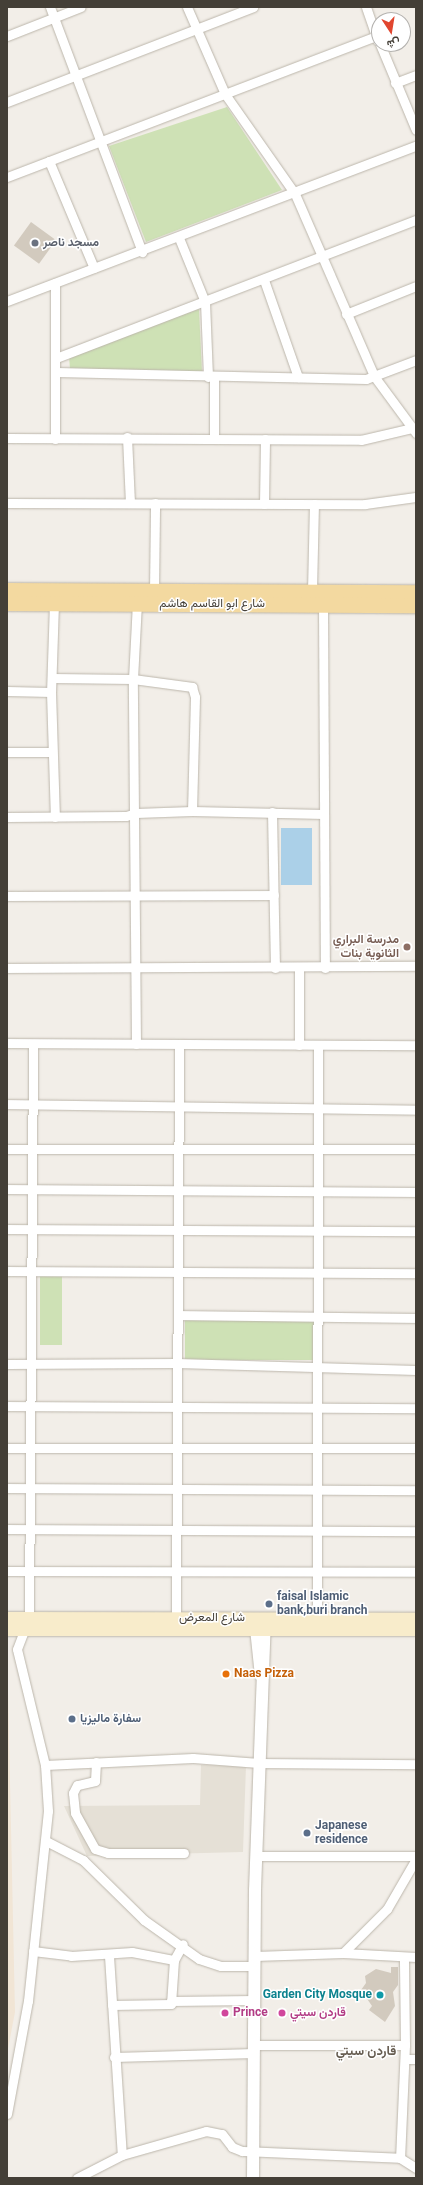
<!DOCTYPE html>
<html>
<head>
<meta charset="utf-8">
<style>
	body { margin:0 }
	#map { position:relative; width:423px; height:2185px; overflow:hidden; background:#f2eee8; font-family:Roboto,Vazirmatn,sans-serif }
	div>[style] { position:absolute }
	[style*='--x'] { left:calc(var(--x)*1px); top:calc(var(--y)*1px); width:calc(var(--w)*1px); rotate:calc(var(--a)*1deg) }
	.residential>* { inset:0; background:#e5e0d6 }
	.commercial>* { inset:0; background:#f1e5d5 }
	.green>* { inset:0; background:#cee1b5; transform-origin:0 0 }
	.water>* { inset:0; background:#abd0e8; transform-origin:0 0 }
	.building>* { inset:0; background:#d2cabe; transform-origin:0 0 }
	.roads { filter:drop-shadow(0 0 1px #bcb6ab) drop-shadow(0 0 1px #bcb6ab) }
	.minor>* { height:9px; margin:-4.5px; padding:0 4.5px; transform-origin:4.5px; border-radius:4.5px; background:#fff }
	.tertiary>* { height:12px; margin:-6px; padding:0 6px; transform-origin:6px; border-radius:6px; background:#fff }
	.secondary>* { height:13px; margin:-6.5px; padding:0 6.5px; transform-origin:6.5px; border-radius:6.5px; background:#f8eccb }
	.primary>* { height:15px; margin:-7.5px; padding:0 7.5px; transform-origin:7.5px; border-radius:7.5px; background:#f3d9a0 }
	.dots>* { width:11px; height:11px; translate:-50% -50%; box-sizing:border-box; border:2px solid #fff; border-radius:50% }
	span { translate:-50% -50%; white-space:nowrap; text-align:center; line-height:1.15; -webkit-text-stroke:3px #fff; paint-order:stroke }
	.worship-label { font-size:12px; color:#5b616d; font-weight:700 }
	.left { translate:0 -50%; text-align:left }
	.street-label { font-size:12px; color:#443f37 }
	.education-label { font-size:12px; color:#785e54; font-weight:700 }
	.right { translate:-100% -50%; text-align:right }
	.service-label { font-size:12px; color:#4e5e75; font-weight:700 }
	.food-label { font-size:12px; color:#c56008; font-weight:700 }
	.culture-label { font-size:12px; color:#0d838f; font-weight:700 }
	.hotel-label { font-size:12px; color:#b23c85; font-weight:700 }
	.neighbourhood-label { font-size:13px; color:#665c50; font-weight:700 }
	.frame { position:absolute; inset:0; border:8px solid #443f37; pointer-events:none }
	.north { position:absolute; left:371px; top:12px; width:40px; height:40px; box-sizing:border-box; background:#fff; border:1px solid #b4b2af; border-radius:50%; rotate:168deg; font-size:11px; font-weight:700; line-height:16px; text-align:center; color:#443f37 }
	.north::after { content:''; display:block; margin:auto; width:14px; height:18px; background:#e1462f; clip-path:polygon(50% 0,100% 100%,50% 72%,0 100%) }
</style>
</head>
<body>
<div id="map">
	<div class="residential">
		<i style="clip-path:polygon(201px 1765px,246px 1766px,243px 1852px,87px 1856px,64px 1806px,200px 1805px)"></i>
	</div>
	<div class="commercial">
		<i style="clip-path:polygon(7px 1642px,15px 2012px,7px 2054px)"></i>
	</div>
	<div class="green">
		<i style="clip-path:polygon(227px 107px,282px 190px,146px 242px,109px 146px)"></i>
		<i style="clip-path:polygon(199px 309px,202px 372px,70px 370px,69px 355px)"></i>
		<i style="left:40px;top:1275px;width:22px;height:70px"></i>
		<i style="left:185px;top:1318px;width:130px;height:42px"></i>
	</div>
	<div class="water">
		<i style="left:312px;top:828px;width:57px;height:31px;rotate:90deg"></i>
	</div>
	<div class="building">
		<i style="left:31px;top:222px;width:31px;height:29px;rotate:36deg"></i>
		<i style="clip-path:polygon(391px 1967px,398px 1967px,398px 1985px,393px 1992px,395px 2006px,385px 2022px,369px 2010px,372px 2006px,361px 1990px,366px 1983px,365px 1976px,376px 1969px,391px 1973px)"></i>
	</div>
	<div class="roads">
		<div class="minor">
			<i style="--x:50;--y:7;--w:262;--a:69.4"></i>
			<i style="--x:187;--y:7;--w:95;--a:66.4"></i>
			<i style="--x:225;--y:94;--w:122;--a:55"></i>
			<i style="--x:295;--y:194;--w:198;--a:66.5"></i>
			<i style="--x:374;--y:376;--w:71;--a:53.6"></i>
			<i style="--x:366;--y:7;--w:36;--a:71"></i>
			<i style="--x:7;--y:36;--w:79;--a:-21.4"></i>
			<i style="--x:380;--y:44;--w:93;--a:67.3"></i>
			<i style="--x:395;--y:83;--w:22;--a:-21"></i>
			<i style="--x:7;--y:102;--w:264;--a:-21.1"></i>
			<i style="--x:49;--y:161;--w:116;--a:67.2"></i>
			<i style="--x:7;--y:177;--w:396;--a:-20.9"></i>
			<i style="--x:179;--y:238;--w:69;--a:67.9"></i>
			<i style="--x:205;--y:302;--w:75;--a:87.7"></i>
			<i style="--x:264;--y:280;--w:103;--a:70.7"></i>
			<i style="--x:55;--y:283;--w:156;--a:90"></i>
			<i style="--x:7;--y:301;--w:437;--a:-20.8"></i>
			<i style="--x:346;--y:314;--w:75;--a:-21.8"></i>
			<i style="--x:56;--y:358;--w:386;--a:-21"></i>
			<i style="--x:56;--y:372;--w:310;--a:1.3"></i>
			<i style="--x:366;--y:379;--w:53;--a:-20.8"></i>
			<i style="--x:214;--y:377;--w:60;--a:90"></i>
			<i style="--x:127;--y:437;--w:66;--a:87.4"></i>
			<i style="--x:7;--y:438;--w:354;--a:0.3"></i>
			<i style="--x:361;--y:440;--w:52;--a:-13.2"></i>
			<i style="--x:7;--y:503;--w:358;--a:0.2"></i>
			<i style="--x:365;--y:504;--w:51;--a:-7.8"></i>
			<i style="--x:264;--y:504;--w:65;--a:-89.1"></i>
			<i style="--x:154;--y:591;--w:88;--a:-89.3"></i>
			<i style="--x:312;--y:591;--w:87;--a:-88.7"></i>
			<i style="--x:54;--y:603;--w:89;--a:91.9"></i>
			<i style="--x:51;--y:692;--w:125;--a:88.2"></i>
			<i style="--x:323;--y:604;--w:364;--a:89.7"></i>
			<i style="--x:52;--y:678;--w:81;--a:0.7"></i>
			<i style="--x:133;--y:679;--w:60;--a:7.7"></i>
			<i style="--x:192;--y:687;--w:10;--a:73"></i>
			<i style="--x:195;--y:697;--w:114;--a:91.5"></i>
			<i style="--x:7;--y:691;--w:44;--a:1.3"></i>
			<i style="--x:7;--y:752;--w:45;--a:0"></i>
			<i style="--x:272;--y:812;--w:156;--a:88.9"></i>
			<i style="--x:7;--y:817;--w:119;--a:-0.5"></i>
			<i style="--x:126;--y:816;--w:10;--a:-17"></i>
			<i style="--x:136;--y:813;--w:56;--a:-2"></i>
			<i style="--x:192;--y:811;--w:132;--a:1.3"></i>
			<i style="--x:7;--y:896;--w:267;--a:-0.2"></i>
			<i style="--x:7;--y:968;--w:409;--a:-0.3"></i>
			<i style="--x:7;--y:1043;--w:409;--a:0.3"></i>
			<i style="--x:136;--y:1044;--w:365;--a:-90.5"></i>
			<i style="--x:133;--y:679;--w:76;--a:-87"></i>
			<i style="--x:299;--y:1045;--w:78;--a:-90"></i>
			<i style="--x:7;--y:1104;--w:409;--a:0.8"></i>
			<i style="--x:7;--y:1149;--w:409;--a:0"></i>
			<i style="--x:7;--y:1189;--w:409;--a:0.4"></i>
			<i style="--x:7;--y:1229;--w:409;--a:0.3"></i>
			<i style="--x:7;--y:1271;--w:409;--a:0.3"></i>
			<i style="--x:178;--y:1315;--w:238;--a:0.7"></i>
			<i style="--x:7;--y:1364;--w:170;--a:-0.3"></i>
			<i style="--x:177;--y:1363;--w:239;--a:1.7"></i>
			<i style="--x:7;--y:1406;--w:409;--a:0.3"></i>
			<i style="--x:7;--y:1448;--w:409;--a:0"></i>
			<i style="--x:7;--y:1488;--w:409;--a:0.3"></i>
			<i style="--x:7;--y:1529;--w:409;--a:0.3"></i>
			<i style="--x:7;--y:1571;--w:409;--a:0.1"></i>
			<i style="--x:176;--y:1624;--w:579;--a:-89.7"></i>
			<i style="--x:317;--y:1624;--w:579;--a:-89.9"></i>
			<i style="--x:96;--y:1762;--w:19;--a:93"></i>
			<i style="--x:95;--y:1781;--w:18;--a:167"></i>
			<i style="--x:77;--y:1785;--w:9;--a:117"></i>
			<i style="--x:73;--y:1793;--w:20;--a:84"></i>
			<i style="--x:75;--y:1813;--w:41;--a:60.9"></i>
			<i style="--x:95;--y:1849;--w:14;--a:17"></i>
			<i style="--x:108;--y:1853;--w:76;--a:0"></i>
			<i style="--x:45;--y:1765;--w:148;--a:-2.7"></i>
			<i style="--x:193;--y:1758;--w:66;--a:4.3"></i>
			<i style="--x:259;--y:1763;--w:157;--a:0.4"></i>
			<i style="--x:46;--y:1841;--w:42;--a:27.2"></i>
			<i style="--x:83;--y:1860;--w:86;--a:44.5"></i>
			<i style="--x:144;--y:1920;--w:67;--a:35.3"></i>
			<i style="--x:199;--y:1959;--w:23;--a:18"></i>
			<i style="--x:221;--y:1966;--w:34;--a:0"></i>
			<i style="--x:259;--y:1856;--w:157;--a:0"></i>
			<i style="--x:33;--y:1951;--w:38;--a:7"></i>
			<i style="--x:71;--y:1956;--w:61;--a:-3.8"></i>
			<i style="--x:132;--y:1952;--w:43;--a:10.8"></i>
			<i style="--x:343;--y:1953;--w:62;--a:-45"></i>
			<i style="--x:387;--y:1909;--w:58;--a:-59.9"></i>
			<i style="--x:109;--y:1956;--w:199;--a:86.3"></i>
			<i style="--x:255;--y:1956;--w:88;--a:-2"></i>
			<i style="--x:343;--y:1953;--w:73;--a:3.1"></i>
			<i style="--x:171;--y:2001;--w:83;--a:-0.7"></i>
			<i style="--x:112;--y:2005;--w:59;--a:-1"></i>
			<i style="--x:171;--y:2004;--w:44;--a:-86.1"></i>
			<i style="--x:174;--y:1960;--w:18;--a:-61"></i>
			<i style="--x:254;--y:2045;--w:151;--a:0"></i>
			<i style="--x:405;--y:2045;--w:87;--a:-90.7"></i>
			<i style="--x:405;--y:2045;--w:113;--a:92.5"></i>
			<i style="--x:400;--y:2158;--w:19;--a:32"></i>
			<i style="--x:114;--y:2057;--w:140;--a:-1.6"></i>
			<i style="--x:405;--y:2059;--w:11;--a:0"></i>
			<i style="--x:7;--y:2114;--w:115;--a:-79.5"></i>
			<i style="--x:28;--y:2001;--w:191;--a:-84"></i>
			<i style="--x:48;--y:1811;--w:46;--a:-93.7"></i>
			<i style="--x:45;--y:1765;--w:119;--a:-103.6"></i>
			<i style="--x:17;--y:1649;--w:33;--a:-69"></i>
			<i style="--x:29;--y:1618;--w:574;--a:-89.6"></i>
			<i style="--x:77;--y:2178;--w:51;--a:-27.1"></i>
			<i style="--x:122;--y:2155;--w:87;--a:-15.9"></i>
			<i style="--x:206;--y:2131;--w:16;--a:11"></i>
			<i style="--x:222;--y:2134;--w:16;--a:52"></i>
			<i style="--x:232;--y:2147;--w:11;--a:22"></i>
			<i style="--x:242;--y:2151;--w:158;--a:2.5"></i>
		</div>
		<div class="tertiary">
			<i style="--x:255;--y:1619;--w:57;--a:84"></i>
			<i style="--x:253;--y:2178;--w:288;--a:-89.6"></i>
			<i style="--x:255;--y:1890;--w:270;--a:-87.9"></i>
		</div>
		<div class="secondary">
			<i style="--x:7;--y:1618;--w:409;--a:0.1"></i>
			<i style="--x:7;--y:1629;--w:409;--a:0"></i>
		</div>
		<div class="primary">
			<i style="--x:7;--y:590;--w:409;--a:0.3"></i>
			<i style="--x:7;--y:603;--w:409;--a:0.3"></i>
		</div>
	</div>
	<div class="dots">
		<i style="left:35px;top:243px;background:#6b7280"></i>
		<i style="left:407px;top:947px;background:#8d6e63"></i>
		<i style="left:269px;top:1604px;background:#5c6f8a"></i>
		<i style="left:226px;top:1674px;background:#e8710a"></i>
		<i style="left:72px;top:1719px;background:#5c6f8a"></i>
		<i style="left:307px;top:1833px;background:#5c6f8a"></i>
		<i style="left:380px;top:1995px;background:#0f9aa8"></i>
		<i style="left:225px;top:2013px;background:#d1479c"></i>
		<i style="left:282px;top:2013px;background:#d1479c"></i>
	</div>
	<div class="worship-label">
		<span class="left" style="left:43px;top:243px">مسجد ناصر</span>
	</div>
	<div class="street-label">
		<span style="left:212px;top:604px">شارع ابو القاسم هاشم</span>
		<span style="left:212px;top:1618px">شارع المعرض</span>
	</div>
	<div class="education-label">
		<span class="right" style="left:399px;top:947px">مدرسة البراري<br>الثانوية بنات</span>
	</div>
	<div class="service-label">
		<span class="left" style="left:277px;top:1604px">faisal Islamic<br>bank,buri branch</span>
		<span class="left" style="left:80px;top:1719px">سفارة ماليزيا</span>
		<span class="left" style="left:315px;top:1833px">Japanese<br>residence</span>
	</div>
	<div class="food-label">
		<span class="left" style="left:234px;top:1674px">Naas Pizza</span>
	</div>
	<div class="culture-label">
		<span class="right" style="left:372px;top:1995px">Garden City Mosque</span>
	</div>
	<div class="hotel-label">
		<span class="left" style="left:233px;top:2013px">Prince</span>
		<span class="left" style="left:290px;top:2013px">قاردن سيتي</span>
	</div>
	<div class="neighbourhood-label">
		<span style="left:366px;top:2051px">قاردن سيتي</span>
	</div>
	<div class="frame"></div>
	<div class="north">ش</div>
</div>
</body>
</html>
